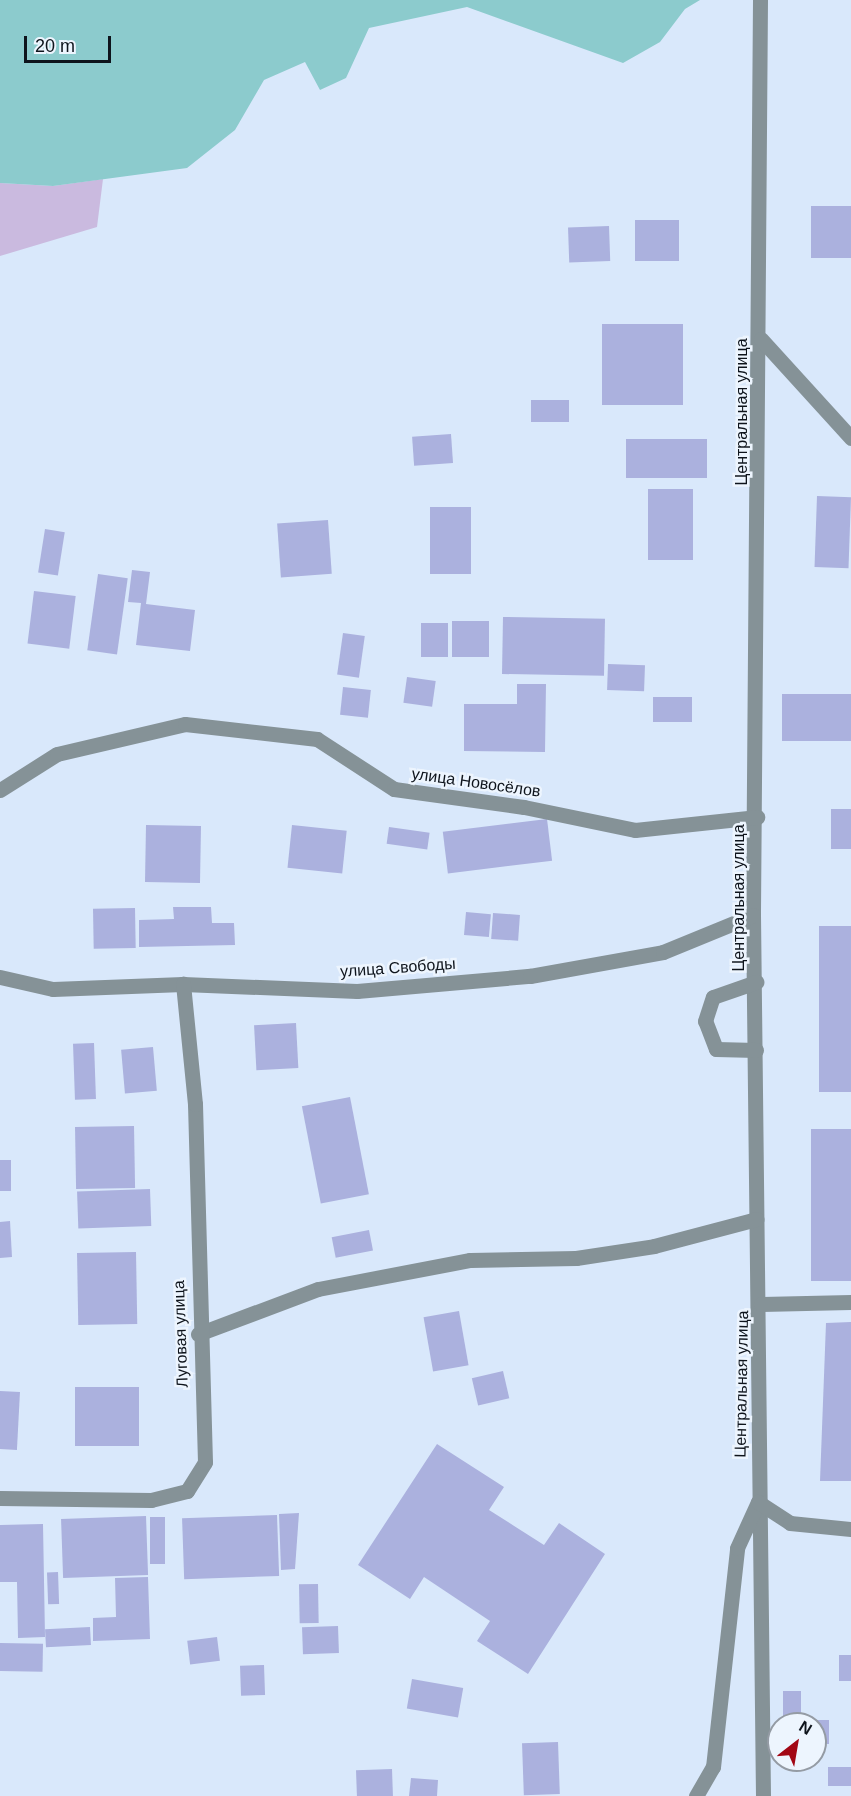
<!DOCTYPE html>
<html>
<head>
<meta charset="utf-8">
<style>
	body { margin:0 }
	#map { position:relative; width:851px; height:1796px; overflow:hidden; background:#d9e8fb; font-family:Arial,sans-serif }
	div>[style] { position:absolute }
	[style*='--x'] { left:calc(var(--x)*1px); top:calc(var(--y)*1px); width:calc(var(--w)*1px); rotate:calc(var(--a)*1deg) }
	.green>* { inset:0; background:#cabadf }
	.water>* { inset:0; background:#8ccbcd }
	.building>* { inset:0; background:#abb1de; transform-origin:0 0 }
	.minor>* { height:15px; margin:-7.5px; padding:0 7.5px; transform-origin:7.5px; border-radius:7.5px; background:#859297 }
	span { translate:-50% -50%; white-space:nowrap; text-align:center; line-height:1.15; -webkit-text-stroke:5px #edf5fe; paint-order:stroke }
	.street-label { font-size:16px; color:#0e141c }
	.north { position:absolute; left:767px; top:1712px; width:60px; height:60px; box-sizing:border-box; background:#edf5fe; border:2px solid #949ba4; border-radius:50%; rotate:31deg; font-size:16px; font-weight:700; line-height:24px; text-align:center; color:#0e141c }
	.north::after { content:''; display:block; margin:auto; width:21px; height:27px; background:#a20715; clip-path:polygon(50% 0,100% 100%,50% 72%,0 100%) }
	.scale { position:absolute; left:24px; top:36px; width:87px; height:27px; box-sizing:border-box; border:3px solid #0e141c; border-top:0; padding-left:8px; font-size:18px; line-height:21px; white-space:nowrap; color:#0e141c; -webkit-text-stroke:4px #edf5fe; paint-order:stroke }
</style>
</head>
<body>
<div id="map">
	<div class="green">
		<i style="clip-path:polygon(103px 179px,97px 227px,0 256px,0 183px,53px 186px)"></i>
	</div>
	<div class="water">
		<i style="clip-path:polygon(0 0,700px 0,685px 9px,660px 42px,623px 63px,467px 7px,369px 28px,346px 78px,320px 90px,305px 62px,264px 80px,235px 130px,187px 168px,53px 186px,0 183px)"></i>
	</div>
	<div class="building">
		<i style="left:811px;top:206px;width:40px;height:52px"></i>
		<i style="left:635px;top:220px;width:44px;height:41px"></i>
		<i style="left:609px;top:226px;width:35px;height:41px;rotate:88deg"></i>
		<i style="left:602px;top:324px;width:81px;height:81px"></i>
		<i style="left:569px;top:400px;width:22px;height:38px;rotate:90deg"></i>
		<i style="left:451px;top:434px;width:29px;height:39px;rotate:86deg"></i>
		<i style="left:626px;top:439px;width:81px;height:39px"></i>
		<i style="left:648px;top:489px;width:45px;height:71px"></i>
		<i style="left:817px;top:496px;width:34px;height:71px;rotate:2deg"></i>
		<i style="left:430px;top:507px;width:41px;height:67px"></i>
		<i style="left:328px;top:520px;width:54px;height:51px;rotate:86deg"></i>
		<i style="left:45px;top:529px;width:20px;height:44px;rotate:9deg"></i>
		<i style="clip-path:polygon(132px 570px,150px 572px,146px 604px,195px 610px,190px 651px,136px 645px,141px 603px,128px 602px)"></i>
		<i style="left:98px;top:574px;width:30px;height:77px;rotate:8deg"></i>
		<i style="left:34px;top:591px;width:42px;height:53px;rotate:7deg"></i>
		<i style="left:503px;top:617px;width:102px;height:57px;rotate:1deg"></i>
		<i style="left:452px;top:621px;width:37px;height:36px"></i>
		<i style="left:421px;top:623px;width:27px;height:34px"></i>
		<i style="left:343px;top:633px;width:22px;height:42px;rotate:8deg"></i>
		<i style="left:608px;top:664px;width:37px;height:26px;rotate:2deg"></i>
		<i style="left:407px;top:677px;width:29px;height:26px;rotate:8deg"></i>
		<i style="clip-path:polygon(517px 684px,546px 684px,545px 752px,464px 751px,464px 704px,517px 704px)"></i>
		<i style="left:343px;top:687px;width:28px;height:28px;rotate:6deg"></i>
		<i style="left:851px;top:694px;width:47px;height:69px;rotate:90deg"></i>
		<i style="left:653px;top:697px;width:39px;height:25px"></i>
		<i style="left:831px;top:809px;width:20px;height:40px"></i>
		<i style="left:547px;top:819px;width:42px;height:105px;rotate:83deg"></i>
		<i style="left:146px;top:825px;width:55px;height:57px;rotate:1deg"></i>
		<i style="left:292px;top:825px;width:55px;height:43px;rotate:6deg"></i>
		<i style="left:389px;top:827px;width:41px;height:17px;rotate:8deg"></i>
		<i style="clip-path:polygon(173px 907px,211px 907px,212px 923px,234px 923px,235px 945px,139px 947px,139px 920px,174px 919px)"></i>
		<i style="left:135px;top:908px;width:40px;height:42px;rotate:89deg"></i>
		<i style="left:466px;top:912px;width:25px;height:23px;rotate:5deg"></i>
		<i style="left:493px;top:913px;width:27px;height:26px;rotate:4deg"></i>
		<i style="left:851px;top:926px;width:166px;height:32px;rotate:90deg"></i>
		<i style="left:296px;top:1023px;width:45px;height:42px;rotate:87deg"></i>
		<i style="left:94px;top:1043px;width:56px;height:21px;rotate:88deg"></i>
		<i style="left:153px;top:1047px;width:44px;height:32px;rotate:85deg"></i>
		<i style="left:350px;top:1097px;width:99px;height:49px;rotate:79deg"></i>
		<i style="left:134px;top:1126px;width:62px;height:59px;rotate:89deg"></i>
		<i style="left:851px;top:1129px;width:152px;height:40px;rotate:90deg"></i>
		<i style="left:0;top:1160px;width:11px;height:31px"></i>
		<i style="left:150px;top:1189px;width:37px;height:73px;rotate:88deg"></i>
		<i style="clip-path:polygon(10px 1221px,12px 1257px,0 1258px,0 1222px)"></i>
		<i style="left:369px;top:1230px;width:21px;height:38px;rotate:79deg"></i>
		<i style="left:136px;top:1252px;width:72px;height:59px;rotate:89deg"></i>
		<i style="left:459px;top:1311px;width:55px;height:36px;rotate:80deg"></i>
		<i style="clip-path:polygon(851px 1322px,851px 1481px,820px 1481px,826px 1323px)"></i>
		<i style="left:503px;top:1371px;width:28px;height:32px;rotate:77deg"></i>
		<i style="left:139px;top:1387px;width:59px;height:64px;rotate:90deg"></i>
		<i style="left:0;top:1391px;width:20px;height:58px;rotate:3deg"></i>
		<i style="clip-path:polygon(437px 1444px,504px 1487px,489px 1510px,544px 1545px,559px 1523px,605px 1554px,528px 1674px,477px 1641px,490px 1621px,424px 1577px,410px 1599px,358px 1565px)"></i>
		<i style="clip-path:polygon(299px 1513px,295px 1569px,281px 1570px,279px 1514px)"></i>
		<i style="left:277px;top:1515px;width:61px;height:95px;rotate:88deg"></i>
		<i style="left:146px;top:1516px;width:59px;height:85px;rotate:88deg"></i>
		<i style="left:150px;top:1517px;width:15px;height:47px"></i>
		<i style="clip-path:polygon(43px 1524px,45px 1637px,18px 1638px,17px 1582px,0 1582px,0 1525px)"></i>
		<i style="left:58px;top:1572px;width:32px;height:11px;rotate:88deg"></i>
		<i style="clip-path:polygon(148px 1577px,150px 1639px,93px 1641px,93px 1618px,116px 1617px,115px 1578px)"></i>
		<i style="left:318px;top:1584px;width:39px;height:19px;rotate:89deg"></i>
		<i style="left:338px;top:1626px;width:27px;height:36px;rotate:88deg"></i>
		<i style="left:90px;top:1627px;width:18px;height:45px;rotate:87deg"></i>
		<i style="left:217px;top:1637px;width:24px;height:30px;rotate:83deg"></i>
		<i style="left:0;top:1643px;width:43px;height:28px;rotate:1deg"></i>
		<i style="left:839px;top:1655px;width:12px;height:26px"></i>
		<i style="left:264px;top:1665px;width:30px;height:24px;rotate:88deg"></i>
		<i style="left:412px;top:1679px;width:52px;height:30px;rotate:10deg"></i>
		<i style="left:783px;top:1691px;width:18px;height:33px"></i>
		<i style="clip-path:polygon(805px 1720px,829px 1720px,829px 1744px,815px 1744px,815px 1724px)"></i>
		<i style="left:558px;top:1742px;width:52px;height:36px;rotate:88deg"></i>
		<i style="left:828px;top:1767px;width:23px;height:19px"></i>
		<i style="left:392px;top:1769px;width:27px;height:36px;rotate:88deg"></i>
		<i style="clip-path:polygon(411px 1778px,438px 1780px,437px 1796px,409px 1796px)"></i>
	</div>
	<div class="minor">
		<i style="--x:760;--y:0;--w:915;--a:90.44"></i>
		<i style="--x:753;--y:915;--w:881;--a:89.35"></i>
		<i style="--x:761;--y:339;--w:134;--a:47.7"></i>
		<i style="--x:0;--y:790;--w:67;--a:-32.3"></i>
		<i style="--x:57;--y:754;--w:131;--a:-13.2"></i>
		<i style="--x:185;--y:724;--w:133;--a:6.5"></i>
		<i style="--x:317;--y:739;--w:92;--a:33"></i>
		<i style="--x:394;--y:789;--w:131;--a:7.9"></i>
		<i style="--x:524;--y:807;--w:113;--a:11.7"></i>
		<i style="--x:635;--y:830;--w:123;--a:-6.1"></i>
		<i style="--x:0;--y:977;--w:54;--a:12.8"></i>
		<i style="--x:53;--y:989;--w:130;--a:-2.2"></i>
		<i style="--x:183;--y:984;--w:174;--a:2.3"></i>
		<i style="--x:357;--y:991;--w:174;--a:-5"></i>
		<i style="--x:530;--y:976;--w:135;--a:-10.2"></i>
		<i style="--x:663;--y:952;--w:97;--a:-22.3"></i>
		<i style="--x:756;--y:1050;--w:40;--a:-178.6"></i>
		<i style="--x:716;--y:1049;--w:30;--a:-111"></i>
		<i style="--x:705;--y:1021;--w:25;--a:-72"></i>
		<i style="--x:713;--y:997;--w:46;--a:-19.2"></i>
		<i style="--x:761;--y:1304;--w:90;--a:-1.3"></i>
		<i style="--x:198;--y:1334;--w:128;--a:-20.6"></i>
		<i style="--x:318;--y:1289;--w:155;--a:-10.8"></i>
		<i style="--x:470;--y:1260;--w:106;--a:-1.1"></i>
		<i style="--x:576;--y:1258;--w:79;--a:-8.7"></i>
		<i style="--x:654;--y:1246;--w:106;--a:-14.7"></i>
		<i style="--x:0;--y:1498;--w:151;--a:0.8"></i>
		<i style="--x:151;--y:1500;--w:37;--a:-14"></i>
		<i style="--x:187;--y:1491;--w:34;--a:-58"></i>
		<i style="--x:205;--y:1462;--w:358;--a:-91.6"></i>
		<i style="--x:195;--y:1104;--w:121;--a:-95.7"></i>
		<i style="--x:696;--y:1796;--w:34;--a:-60"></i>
		<i style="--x:713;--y:1767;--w:220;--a:-83.7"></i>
		<i style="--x:737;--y:1548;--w:51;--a:-65.5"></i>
		<i style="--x:758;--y:1502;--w:38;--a:33"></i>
		<i style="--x:790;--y:1523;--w:61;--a:5.6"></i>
	</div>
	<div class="street-label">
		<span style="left:742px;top:412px;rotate:-90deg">Центральная улица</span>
		<span style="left:476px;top:783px;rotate:8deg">улица Новосёлов</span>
		<span style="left:739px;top:898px;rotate:-90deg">Центральная улица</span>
		<span style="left:398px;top:968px;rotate:-4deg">улица Свободы</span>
		<span style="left:181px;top:1334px;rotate:-92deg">Луговая улица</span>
		<span style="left:742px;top:1384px;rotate:-89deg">Центральная улица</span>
	</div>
	<div class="north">N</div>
	<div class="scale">20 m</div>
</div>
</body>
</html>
